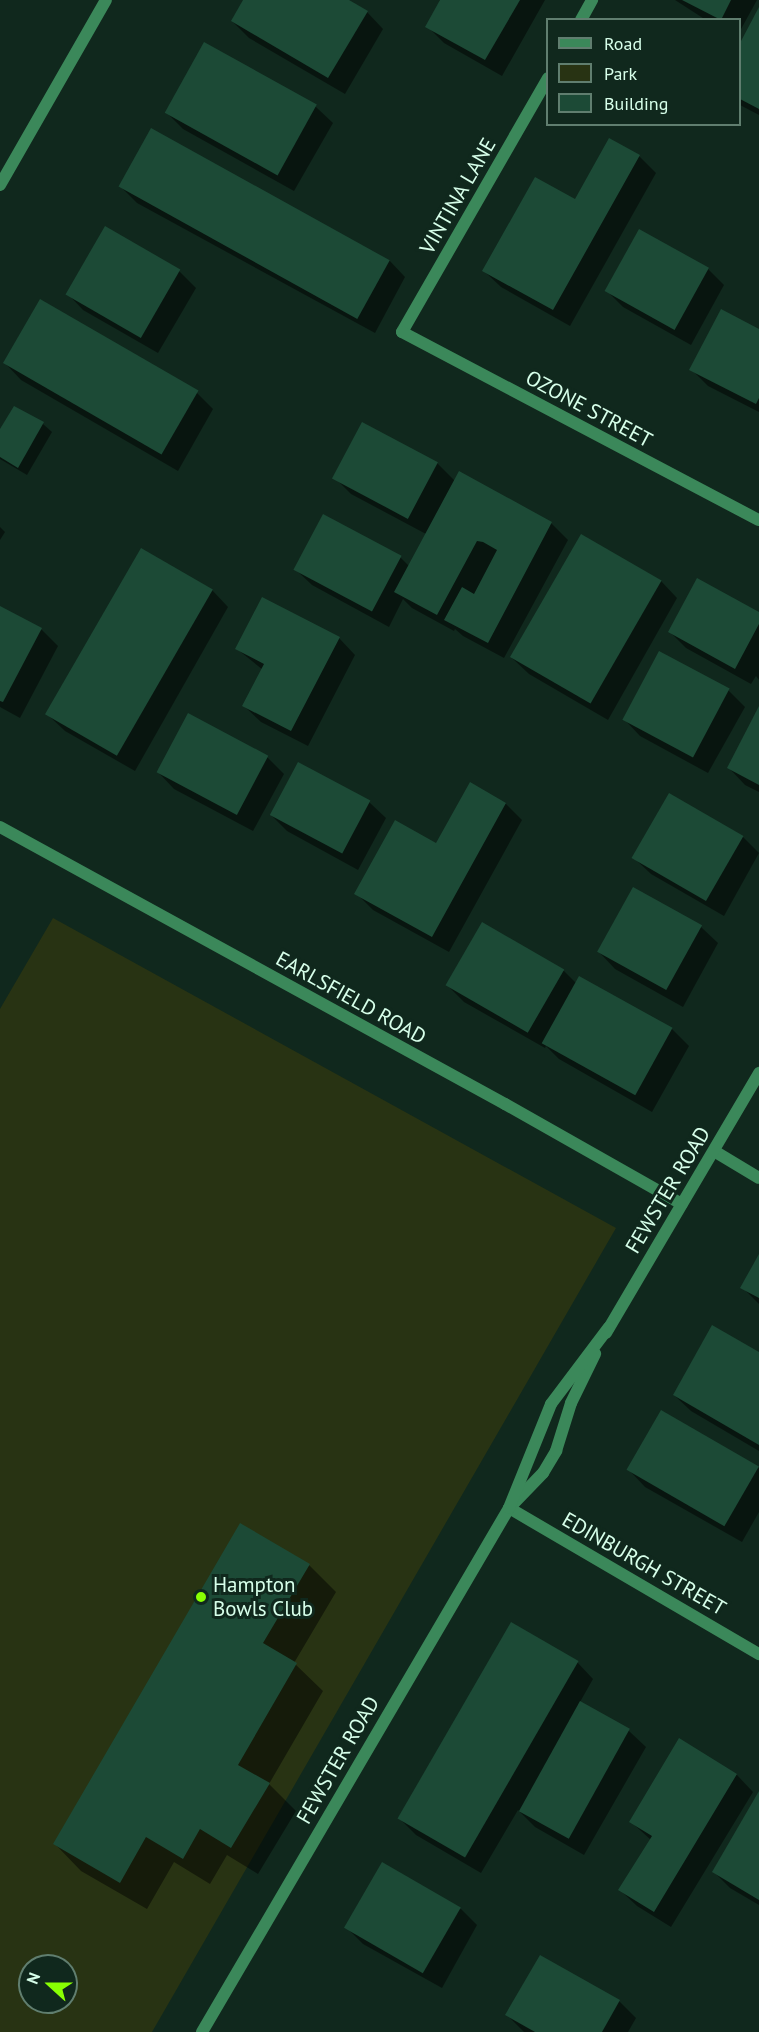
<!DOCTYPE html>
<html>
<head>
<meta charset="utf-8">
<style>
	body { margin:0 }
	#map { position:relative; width:759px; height:2032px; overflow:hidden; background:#10281d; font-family:"PT Sans",sans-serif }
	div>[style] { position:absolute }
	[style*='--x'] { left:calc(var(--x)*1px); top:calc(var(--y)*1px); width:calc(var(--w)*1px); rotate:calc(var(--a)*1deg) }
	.green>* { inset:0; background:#283313 }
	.shadow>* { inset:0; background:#0007 }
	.building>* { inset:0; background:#1c4a36; transform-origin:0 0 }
	.service>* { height:12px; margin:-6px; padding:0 6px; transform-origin:6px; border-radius:6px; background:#3b885a }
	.minor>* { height:12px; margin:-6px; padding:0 6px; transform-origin:6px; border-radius:6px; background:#3b885a }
	.dots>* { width:16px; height:16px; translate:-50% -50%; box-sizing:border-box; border:3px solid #10281d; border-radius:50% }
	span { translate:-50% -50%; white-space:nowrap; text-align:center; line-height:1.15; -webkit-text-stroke:6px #10281d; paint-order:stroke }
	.street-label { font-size:21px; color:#d7ffea }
	.poi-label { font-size:21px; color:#d7ffea }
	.left { translate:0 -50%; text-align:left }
	.legend { position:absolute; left:546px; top:18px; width:195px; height:108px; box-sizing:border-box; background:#10281d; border:2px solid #607e6f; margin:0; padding:8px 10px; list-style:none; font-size:18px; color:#d7ffea }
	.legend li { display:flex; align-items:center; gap:12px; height:30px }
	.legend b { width:30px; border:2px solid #607e6f }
	.north { position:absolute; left:18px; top:1954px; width:60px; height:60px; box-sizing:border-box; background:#10281d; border:2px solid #607e6f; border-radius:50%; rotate:291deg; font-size:16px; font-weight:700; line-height:24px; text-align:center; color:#d7ffea }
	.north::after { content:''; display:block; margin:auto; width:21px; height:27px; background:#89ff03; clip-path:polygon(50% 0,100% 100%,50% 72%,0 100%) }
</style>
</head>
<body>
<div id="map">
	<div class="green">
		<i style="clip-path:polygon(evenodd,53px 918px,616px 1228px,152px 2032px,0 2032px,0 1009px,53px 918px,30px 1966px,66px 1966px,66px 2002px,30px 2002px,30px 1966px)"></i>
	</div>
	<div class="shadow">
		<i style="clip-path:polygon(244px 0,346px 0,367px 12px,383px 29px,345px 94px,249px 38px,232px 21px)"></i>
		<i style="clip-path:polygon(439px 0,545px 0,502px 76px,444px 43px,427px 26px,441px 1px)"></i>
		<i style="clip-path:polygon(675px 0,757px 0,740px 31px,740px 20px,706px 20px)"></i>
		<i style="clip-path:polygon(759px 10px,759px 115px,740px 105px,740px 46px)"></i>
		<i style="clip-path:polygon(205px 44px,316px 107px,333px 123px,294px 191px,183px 129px,166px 112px)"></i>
		<i style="clip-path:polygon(639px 156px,656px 173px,570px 326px,501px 287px,484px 271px)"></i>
		<i style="clip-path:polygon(121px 187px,389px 260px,405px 277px,375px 333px,137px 203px)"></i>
		<i style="clip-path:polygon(708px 269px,724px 285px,691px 345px,623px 307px,607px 291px)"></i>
		<i style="clip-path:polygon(179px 271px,196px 288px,158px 353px,83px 310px,67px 293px)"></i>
		<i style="clip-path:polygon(759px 331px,759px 412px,708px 386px,691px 369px)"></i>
		<i style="clip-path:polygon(5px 363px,197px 393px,213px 409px,178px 471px,21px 380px)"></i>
		<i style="clip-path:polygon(14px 408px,43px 424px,52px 432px,27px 475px,0 459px,0 432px)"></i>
		<i style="clip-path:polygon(437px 463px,455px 481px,459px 473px,551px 523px,568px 540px,504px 658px,463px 636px,455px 629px,454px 631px,412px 608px,403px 599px,389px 627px,312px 585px,295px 569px,400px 557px,409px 566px,426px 534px,351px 494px,334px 477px)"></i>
		<i style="clip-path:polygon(0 527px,5px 532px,0 540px)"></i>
		<i style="clip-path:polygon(661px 581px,677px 598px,608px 720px,529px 674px,512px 658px)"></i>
		<i style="clip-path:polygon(212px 590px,228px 607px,135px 771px,65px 731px,48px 715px)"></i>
		<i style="clip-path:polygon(0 607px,42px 630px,58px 646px,20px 718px,0 707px)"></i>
		<i style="clip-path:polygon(759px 614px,759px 680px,756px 676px,751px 684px,686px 648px,669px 631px)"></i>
		<i style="clip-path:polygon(339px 638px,355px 655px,308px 746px,261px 722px,244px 706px,263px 670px,237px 649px)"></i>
		<i style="clip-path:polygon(728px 690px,745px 707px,708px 773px,640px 736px,624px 719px)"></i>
		<i style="clip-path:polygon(759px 709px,759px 792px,745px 785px,729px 768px)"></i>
		<i style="clip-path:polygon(267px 757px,284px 774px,253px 831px,174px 789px,158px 772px)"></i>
		<i style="clip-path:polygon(470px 784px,506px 804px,522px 820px,449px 952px,373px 910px,356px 893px,436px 845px)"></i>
		<i style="clip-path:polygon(670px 795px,743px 837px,759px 853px,724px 916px,651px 874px,634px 858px)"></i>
		<i style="clip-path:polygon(369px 802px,386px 818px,358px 870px,287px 831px,271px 815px)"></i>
		<i style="clip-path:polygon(701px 927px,718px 943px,683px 1007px,615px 969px,599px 952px)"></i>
		<i style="clip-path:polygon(564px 971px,576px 983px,672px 1029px,689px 1046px,652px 1112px,559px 1059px,546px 1046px,545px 1048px,464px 1002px,447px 985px)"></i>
		<i style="clip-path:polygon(759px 1257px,759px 1304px,742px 1287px)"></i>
		<i style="clip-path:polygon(759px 1354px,759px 1451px,691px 1411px,674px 1395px)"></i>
		<i style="clip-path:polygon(662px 1412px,759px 1468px,759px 1512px,742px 1542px,645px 1487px,629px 1470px)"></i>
		<i style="clip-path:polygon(309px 1565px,336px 1592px,294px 1663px,323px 1691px,269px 1784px,296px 1811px,258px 1874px,227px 1855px,210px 1884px,174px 1862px,147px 1909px,81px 1871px,55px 1844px)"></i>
		<i style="clip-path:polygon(577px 1662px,593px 1679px,580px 1702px,629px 1731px,646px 1747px,584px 1855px,535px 1827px,518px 1810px,481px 1873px,416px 1835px,399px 1818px)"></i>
		<i style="clip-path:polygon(679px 1741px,737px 1775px,753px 1792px,671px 1927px,637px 1906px,620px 1890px,651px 1840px,630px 1821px)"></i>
		<i style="clip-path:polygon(759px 1794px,759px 1905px,730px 1888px,714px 1872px)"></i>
		<i style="clip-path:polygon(461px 1909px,477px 1925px,442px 1988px,363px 1944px,346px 1927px)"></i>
		<i style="clip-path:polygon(540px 1957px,619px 2001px,636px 2018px,628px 2032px,524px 2032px,507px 2015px)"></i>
	</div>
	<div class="building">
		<i style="clip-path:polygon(243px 0,349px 0,368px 11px,328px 78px,231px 21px)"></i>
		<i style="clip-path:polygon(440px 0,520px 0,485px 60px,425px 27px)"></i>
		<i style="clip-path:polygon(682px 0,731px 0,721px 20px)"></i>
		<i style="clip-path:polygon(759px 7px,759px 109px,740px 99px,740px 43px)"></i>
		<i style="left:204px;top:42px;width:129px;height:81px;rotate:29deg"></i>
		<i style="left:151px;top:128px;width:273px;height:67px;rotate:29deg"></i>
		<i style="clip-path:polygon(609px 138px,640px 155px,553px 310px,482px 271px,535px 177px,575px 199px)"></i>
		<i style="left:105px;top:226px;width:87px;height:79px;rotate:30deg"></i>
		<i style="left:639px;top:229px;width:80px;height:71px;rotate:29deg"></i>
		<i style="left:40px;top:299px;width:183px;height:74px;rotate:30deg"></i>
		<i style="clip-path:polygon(721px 309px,759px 329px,759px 398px,756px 404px,689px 370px)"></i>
		<i style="clip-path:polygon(14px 406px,44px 422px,18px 468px,0 457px,0 429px)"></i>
		<i style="left:362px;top:422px;width:86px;height:64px;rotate:28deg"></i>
		<i style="clip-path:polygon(459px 471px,552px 522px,488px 643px,444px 620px,462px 587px,474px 594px,497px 550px,483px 542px,477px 541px,437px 615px,394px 592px)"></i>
		<i style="left:323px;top:514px;width:89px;height:63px;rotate:28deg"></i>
		<i style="left:581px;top:534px;width:93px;height:142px;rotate:30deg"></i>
		<i style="left:141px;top:548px;width:83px;height:192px;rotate:30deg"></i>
		<i style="clip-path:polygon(697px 578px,759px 612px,759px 624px,735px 669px,668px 632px)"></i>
		<i style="clip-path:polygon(262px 597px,340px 637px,291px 731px,242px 706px,264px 664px,235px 649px)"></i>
		<i style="clip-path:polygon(0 606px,42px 628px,3px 702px,0 701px)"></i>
		<i style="left:659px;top:651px;width:80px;height:78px;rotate:28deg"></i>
		<i style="clip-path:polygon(759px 706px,759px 785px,727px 768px)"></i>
		<i style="left:188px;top:713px;width:91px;height:67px;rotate:28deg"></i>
		<i style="left:298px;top:762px;width:82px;height:60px;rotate:28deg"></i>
		<i style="clip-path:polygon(470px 782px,506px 803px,432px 937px,354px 894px,395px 820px,436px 843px)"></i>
		<i style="left:669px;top:793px;width:86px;height:75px;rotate:30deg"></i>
		<i style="left:633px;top:887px;width:79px;height:74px;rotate:29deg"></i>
		<i style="left:482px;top:922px;width:95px;height:73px;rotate:30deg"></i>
		<i style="left:579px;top:976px;width:107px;height:77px;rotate:29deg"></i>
		<i style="clip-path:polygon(759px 1254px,759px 1298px,740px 1288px)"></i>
		<i style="clip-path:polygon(712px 1325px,759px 1352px,759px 1445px,673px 1395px)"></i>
		<i style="left:661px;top:1410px;width:113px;height:69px;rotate:30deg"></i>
		<i style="clip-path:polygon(240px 1523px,310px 1564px,263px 1643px,297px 1663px,238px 1765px,270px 1783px,231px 1848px,200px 1829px,183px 1859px,146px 1837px,120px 1883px,53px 1844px)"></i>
		<i style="left:511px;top:1622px;width:78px;height:227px;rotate:30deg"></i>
		<i style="left:580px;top:1701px;width:57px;height:126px;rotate:29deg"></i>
		<i style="clip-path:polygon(679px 1738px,737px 1774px,654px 1912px,618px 1890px,652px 1836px,629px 1822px)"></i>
		<i style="clip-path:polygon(759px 1791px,759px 1900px,712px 1872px)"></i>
		<i style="left:382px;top:1862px;width:91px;height:76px;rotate:30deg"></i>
		<i style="clip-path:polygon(540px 1955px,620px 2000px,602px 2032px,535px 2032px,505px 2015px)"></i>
	</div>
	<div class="service">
		<i style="--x:581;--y:20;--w:23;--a:-61"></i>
		<i style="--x:402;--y:332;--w:293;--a:-60.1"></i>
	</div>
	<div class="minor">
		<i style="--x:0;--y:185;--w:213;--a:-60.2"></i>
		<i style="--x:402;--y:332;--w:403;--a:27.8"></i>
		<i style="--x:0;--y:827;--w:576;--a:28.75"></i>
		<i style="--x:505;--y:1104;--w:203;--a:29.5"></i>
		<i style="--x:714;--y:1151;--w:52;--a:31"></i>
		<i style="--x:606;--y:1333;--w:302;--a:-59.5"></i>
		<i style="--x:514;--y:1503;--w:42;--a:-46"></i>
		<i style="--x:543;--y:1473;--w:26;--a:-59"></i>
		<i style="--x:556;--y:1451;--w:50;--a:-72.6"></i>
		<i style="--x:571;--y:1403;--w:55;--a:-63.9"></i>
		<i style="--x:509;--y:1508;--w:290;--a:30.3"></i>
		<i style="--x:202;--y:2032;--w:607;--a:-59.63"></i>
		<i style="--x:509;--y:1508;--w:112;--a:-68"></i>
		<i style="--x:551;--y:1404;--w:96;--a:-53"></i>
	</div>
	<div class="dots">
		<i style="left:201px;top:1597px;background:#89ff03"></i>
	</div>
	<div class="street-label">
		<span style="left:458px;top:196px;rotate:-60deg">VINTINA LANE</span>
		<span style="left:589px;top:409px;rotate:28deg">OZONE STREET</span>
		<span style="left:351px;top:998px;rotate:29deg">EARLSFIELD ROAD</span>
		<span style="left:668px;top:1190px;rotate:-59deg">FEWSTER ROAD</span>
		<span style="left:644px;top:1564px;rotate:30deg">EDINBURGH STREET</span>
		<span style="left:338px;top:1760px;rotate:-60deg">FEWSTER ROAD</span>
	</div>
	<div class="poi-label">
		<span class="left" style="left:213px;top:1597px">Hampton<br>Bowls Club</span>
	</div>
	<ul class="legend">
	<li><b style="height:8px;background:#3b885a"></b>Road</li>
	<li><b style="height:16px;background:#283313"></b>Park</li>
	<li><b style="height:16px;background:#1c4a36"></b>Building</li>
	</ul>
	<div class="north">N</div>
</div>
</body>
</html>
